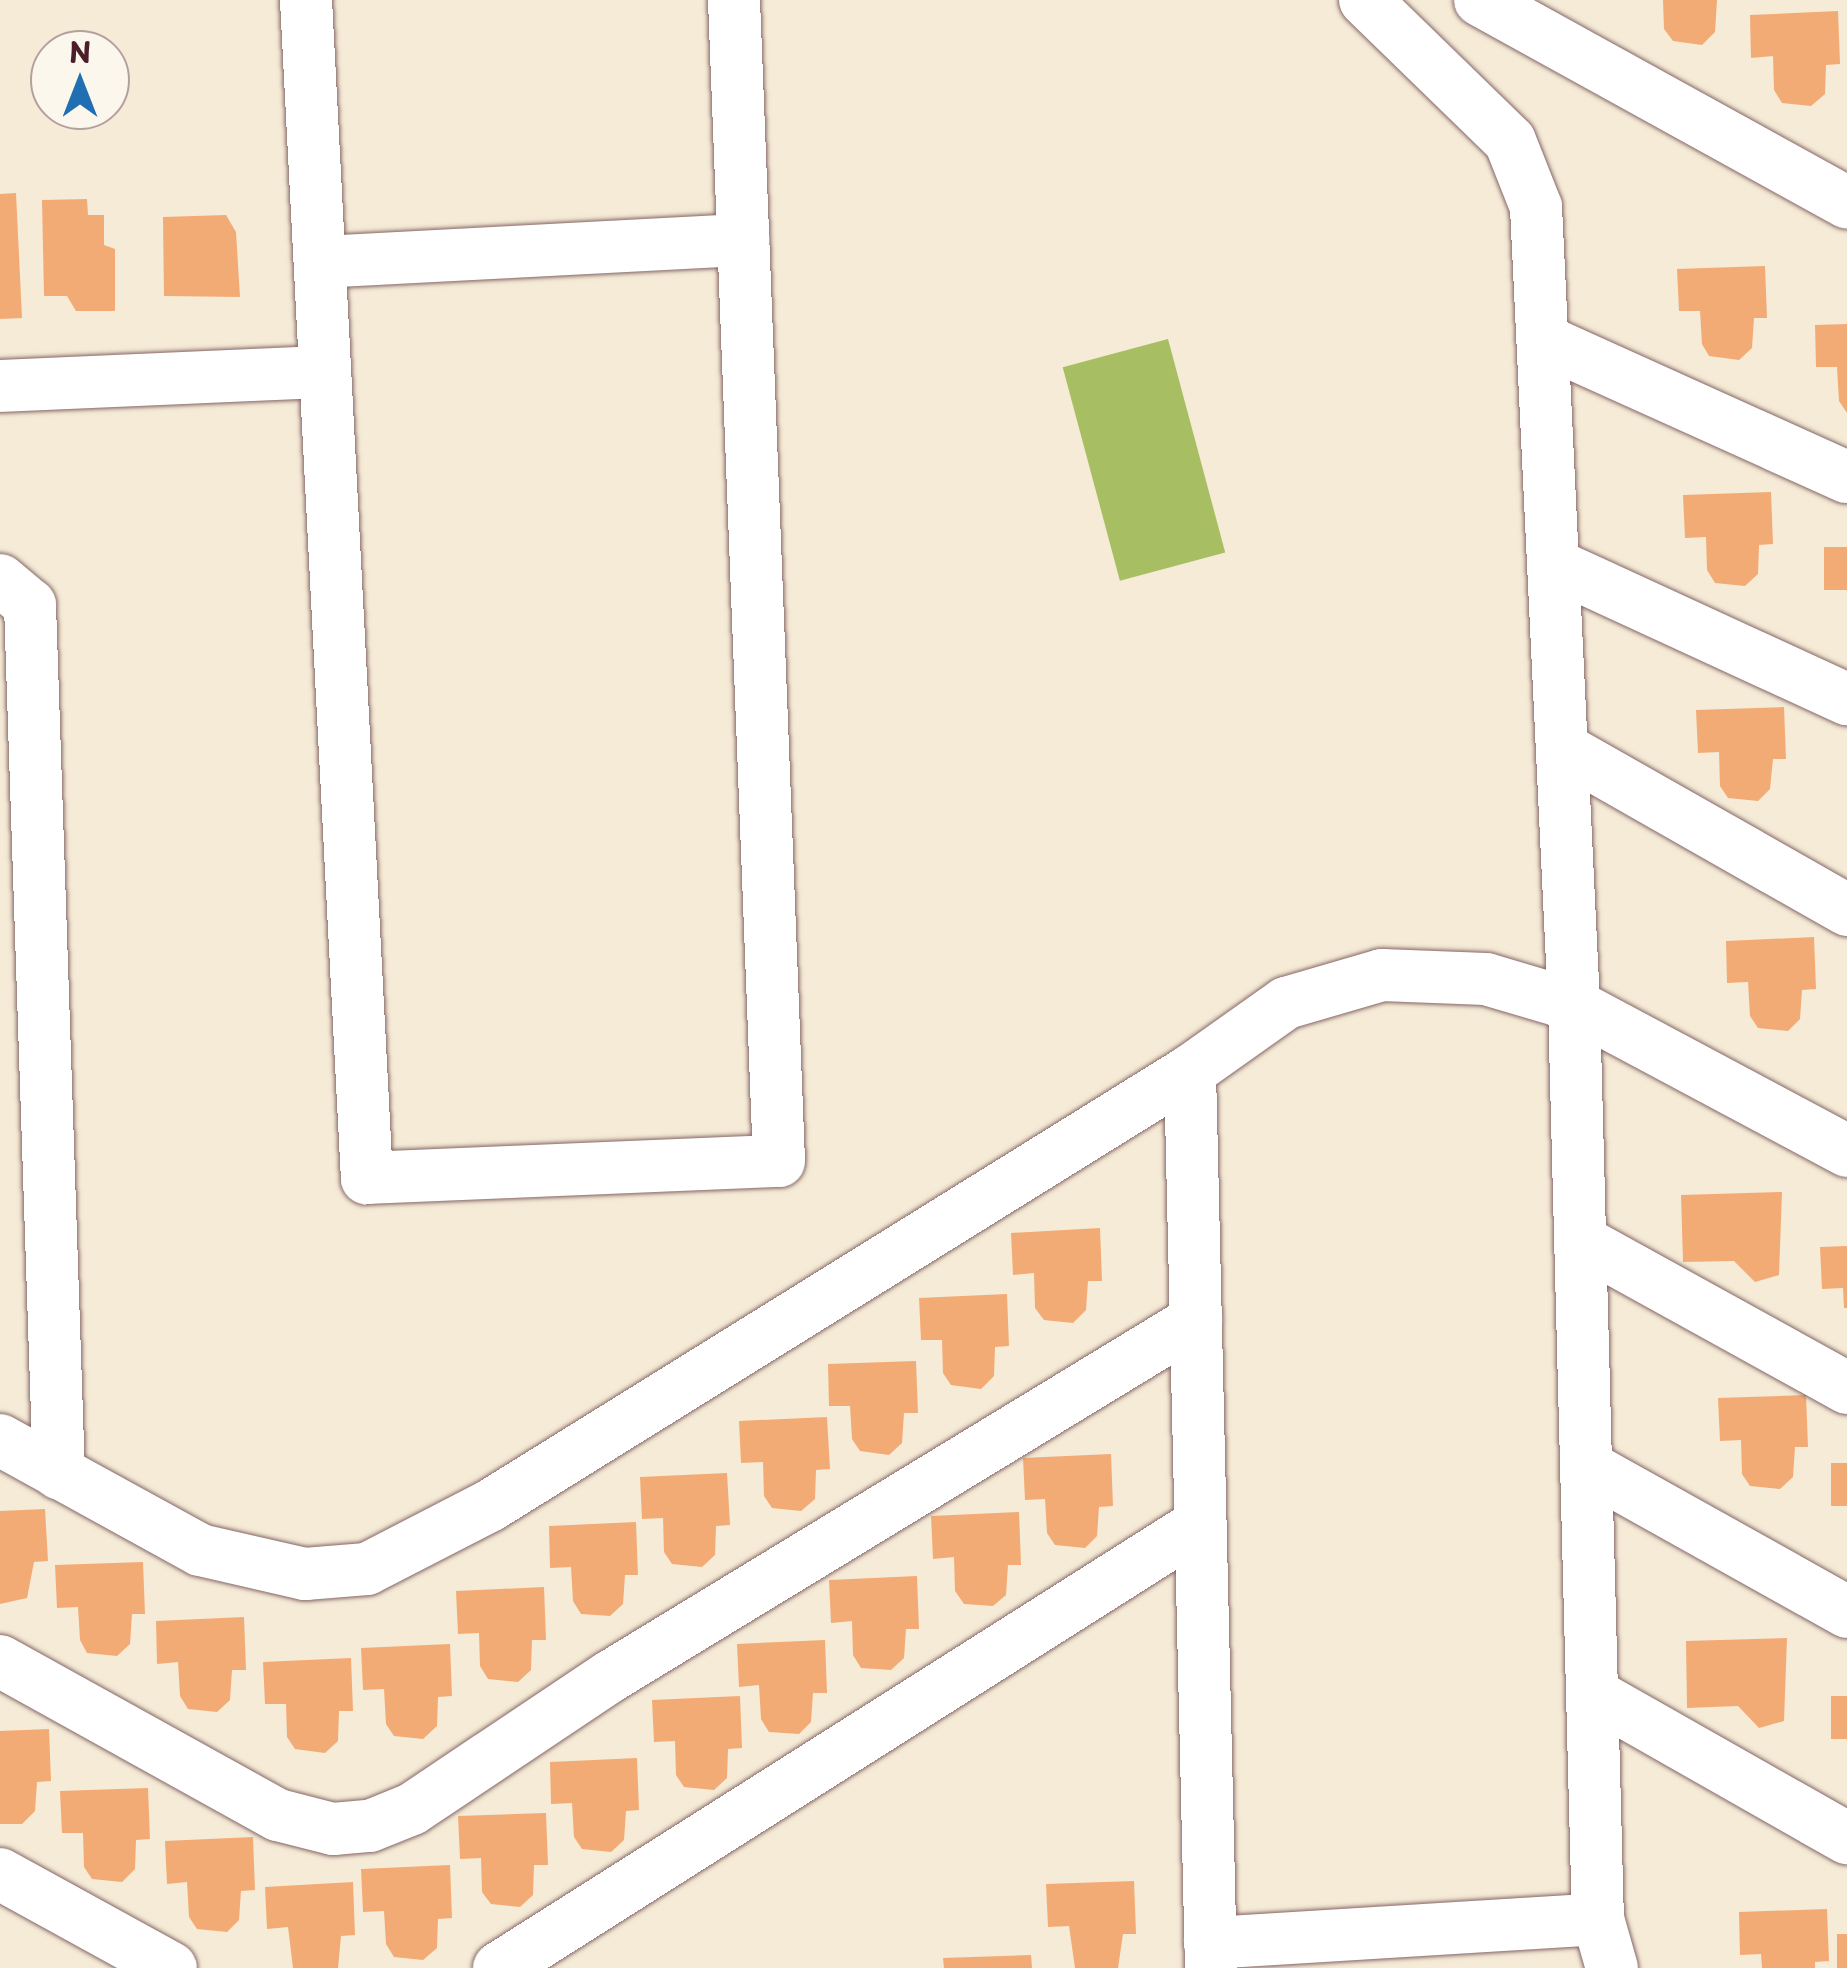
<!DOCTYPE html>
<html>
<head>
<meta charset="utf-8">
<style>
	body { margin:0 }
	#map { position:relative; width:1847px; height:1968px; overflow:hidden; background:#f5ebd6; font-family:"Playpen Sans",sans-serif }
	div>[style] { position:absolute }
	[style*='--x'] { left:calc(var(--x)*1px); top:calc(var(--y)*1px); width:calc(var(--w)*1px); rotate:calc(var(--a)*1deg) }
	.green>* { inset:0; background:#a8be62; transform-origin:0 0 }
	.building>* { inset:0; background:#f3ab75; transform-origin:0 0 }
	.roads { filter:drop-shadow(0 0 2px #866667) drop-shadow(0 0 2px #866667) }
	.minor>* { height:52px; margin:-26px; padding:0 26px; transform-origin:26px; border-radius:26px; background:#fff }
	span { translate:-50% -50%; white-space:nowrap; text-align:center; line-height:1.15; -webkit-text-stroke:9px #fbf7ec; paint-order:stroke }
	.north { position:absolute; left:30px; top:30px; width:100px; height:100px; box-sizing:border-box; background:#fbf7ec; border:2px solid #b4a19f; border-radius:50%; rotate:0deg; font-size:28px; font-weight:700; line-height:40px; text-align:center; color:#4a1f2b }
	.north::after { content:''; display:block; margin:auto; width:35px; height:45px; background:#1f6fb2; clip-path:polygon(50% 0,100% 100%,50% 72%,0 100%) }
</style>
</head>
<body>
<div id="map">
	<div class="green">
		<i style="left:1168px;top:339px;width:221px;height:109px;rotate:75deg"></i>
	</div>
	<div class="building">
		<i style="clip-path:polygon(1663px 0,1717px 0,1715px 32px,1702px 45px,1673px 41px,1664px 29px)"></i>
		<i style="clip-path:polygon(1838px 11px,1840px 64px,1826px 65px,1825px 94px,1811px 106px,1782px 103px,1774px 90px,1773px 56px,1751px 58px,1750px 15px)"></i>
		<i style="clip-path:polygon(16px 193px,22px 318px,0 319px,0 194px)"></i>
		<i style="clip-path:polygon(87px 199px,88px 215px,104px 215px,104px 245px,115px 249px,115px 311px,76px 311px,67px 296px,44px 296px,42px 200px)"></i>
		<i style="clip-path:polygon(226px 215px,236px 232px,240px 297px,164px 296px,163px 217px)"></i>
		<i style="clip-path:polygon(1765px 266px,1767px 318px,1754px 318px,1752px 348px,1739px 360px,1709px 356px,1702px 344px,1700px 311px,1679px 311px,1677px 269px)"></i>
		<i style="clip-path:polygon(1847px 324px,1847px 413px,1839px 401px,1837px 367px,1816px 367px,1815px 325px)"></i>
		<i style="clip-path:polygon(1771px 492px,1773px 544px,1759px 545px,1758px 574px,1745px 586px,1715px 583px,1707px 570px,1706px 537px,1685px 538px,1683px 495px)"></i>
		<i style="left:1847px;top:547px;width:43px;height:23px;rotate:90deg"></i>
		<i style="clip-path:polygon(1784px 707px,1786px 759px,1773px 759px,1770px 789px,1758px 801px,1728px 798px,1720px 786px,1719px 752px,1698px 753px,1696px 710px)"></i>
		<i style="clip-path:polygon(1814px 937px,1816px 989px,1802px 990px,1800px 1019px,1788px 1031px,1758px 1028px,1750px 1016px,1748px 982px,1727px 983px,1726px 941px)"></i>
		<i style="clip-path:polygon(1782px 1192px,1779px 1275px,1755px 1282px,1734px 1261px,1683px 1262px,1681px 1195px)"></i>
		<i style="clip-path:polygon(1100px 1228px,1102px 1281px,1088px 1281px,1086px 1310px,1073px 1323px,1044px 1320px,1035px 1308px,1034px 1273px,1013px 1275px,1011px 1233px)"></i>
		<i style="clip-path:polygon(1847px 1246px,1847px 1308px,1844px 1308px,1843px 1288px,1822px 1289px,1820px 1247px)"></i>
		<i style="clip-path:polygon(1007px 1294px,1009px 1346px,995px 1347px,994px 1376px,981px 1389px,951px 1385px,943px 1373px,942px 1340px,921px 1340px,919px 1298px)"></i>
		<i style="clip-path:polygon(916px 1361px,918px 1413px,904px 1413px,902px 1443px,889px 1455px,860px 1451px,852px 1439px,850px 1406px,829px 1406px,828px 1364px)"></i>
		<i style="clip-path:polygon(1806px 1395px,1808px 1447px,1795px 1447px,1793px 1477px,1780px 1489px,1750px 1486px,1742px 1474px,1741px 1440px,1720px 1441px,1718px 1398px)"></i>
		<i style="clip-path:polygon(827px 1417px,830px 1469px,816px 1470px,815px 1499px,801px 1511px,772px 1508px,764px 1496px,763px 1462px,741px 1463px,739px 1421px)"></i>
		<i style="clip-path:polygon(1111px 1454px,1113px 1506px,1099px 1507px,1097px 1536px,1085px 1548px,1055px 1545px,1047px 1533px,1045px 1499px,1025px 1500px,1023px 1458px)"></i>
		<i style="left:1847px;top:1463px;width:43px;height:16px;rotate:90deg"></i>
		<i style="clip-path:polygon(727px 1473px,730px 1525px,716px 1526px,715px 1555px,702px 1567px,672px 1564px,664px 1552px,663px 1518px,642px 1519px,640px 1477px)"></i>
		<i style="clip-path:polygon(45px 1509px,48px 1561px,34px 1562px,27px 1598px,0 1604px,0 1511px)"></i>
		<i style="clip-path:polygon(1019px 1512px,1021px 1565px,1008px 1565px,1006px 1595px,993px 1606px,964px 1604px,955px 1591px,954px 1557px,933px 1559px,931px 1516px)"></i>
		<i style="clip-path:polygon(636px 1522px,638px 1575px,625px 1575px,623px 1604px,610px 1616px,581px 1614px,573px 1601px,571px 1567px,550px 1568px,549px 1526px)"></i>
		<i style="clip-path:polygon(143px 1562px,145px 1614px,132px 1614px,130px 1644px,117px 1656px,87px 1653px,80px 1640px,78px 1607px,57px 1608px,55px 1565px)"></i>
		<i style="clip-path:polygon(917px 1576px,919px 1629px,906px 1629px,904px 1658px,891px 1670px,861px 1668px,853px 1655px,852px 1621px,831px 1623px,829px 1580px)"></i>
		<i style="clip-path:polygon(544px 1587px,546px 1640px,532px 1640px,531px 1670px,518px 1682px,488px 1679px,480px 1666px,479px 1633px,458px 1634px,456px 1591px)"></i>
		<i style="clip-path:polygon(244px 1617px,246px 1670px,232px 1670px,230px 1700px,217px 1712px,188px 1709px,180px 1696px,178px 1662px,157px 1664px,156px 1621px)"></i>
		<i style="clip-path:polygon(1787px 1638px,1784px 1721px,1759px 1728px,1738px 1706px,1687px 1708px,1686px 1641px)"></i>
		<i style="clip-path:polygon(825px 1640px,827px 1693px,813px 1693px,811px 1722px,799px 1734px,769px 1732px,761px 1719px,759px 1685px,739px 1687px,737px 1644px)"></i>
		<i style="clip-path:polygon(450px 1644px,452px 1696px,438px 1697px,437px 1726px,423px 1739px,394px 1736px,386px 1724px,384px 1689px,363px 1690px,361px 1648px)"></i>
		<i style="clip-path:polygon(351px 1658px,353px 1711px,339px 1711px,338px 1741px,325px 1753px,295px 1749px,287px 1737px,286px 1704px,265px 1704px,263px 1662px)"></i>
		<i style="clip-path:polygon(740px 1696px,742px 1748px,728px 1749px,727px 1778px,714px 1790px,684px 1787px,676px 1775px,675px 1741px,654px 1742px,652px 1700px)"></i>
		<i style="left:1831px;top:1696px;width:16px;height:43px"></i>
		<i style="clip-path:polygon(49px 1729px,51px 1781px,37px 1782px,35px 1811px,22px 1824px,0 1824px,0 1731px)"></i>
		<i style="clip-path:polygon(637px 1758px,639px 1810px,626px 1811px,624px 1840px,611px 1852px,582px 1849px,574px 1837px,572px 1803px,551px 1804px,550px 1762px)"></i>
		<i style="clip-path:polygon(148px 1788px,150px 1839px,136px 1840px,135px 1869px,122px 1882px,92px 1879px,84px 1867px,83px 1833px,62px 1833px,60px 1791px)"></i>
		<i style="clip-path:polygon(546px 1813px,548px 1865px,534px 1865px,533px 1895px,520px 1907px,491px 1904px,482px 1892px,481px 1858px,460px 1859px,458px 1816px)"></i>
		<i style="clip-path:polygon(253px 1837px,255px 1890px,241px 1891px,239px 1920px,227px 1932px,197px 1929px,189px 1917px,187px 1882px,167px 1884px,165px 1841px)"></i>
		<i style="clip-path:polygon(450px 1865px,452px 1918px,438px 1919px,437px 1948px,423px 1960px,394px 1957px,386px 1944px,384px 1911px,363px 1912px,361px 1869px)"></i>
		<i style="clip-path:polygon(1134px 1881px,1136px 1934px,1123px 1934px,1118px 1968px,1075px 1968px,1069px 1926px,1048px 1927px,1046px 1884px)"></i>
		<i style="clip-path:polygon(353px 1882px,355px 1935px,341px 1936px,338px 1968px,293px 1968px,288px 1927px,267px 1929px,265px 1887px)"></i>
		<i style="clip-path:polygon(1827px 1909px,1829px 1961px,1815px 1962px,1815px 1968px,1762px 1968px,1761px 1954px,1740px 1955px,1739px 1912px)"></i>
		<i style="left:1837px;top:1934px;width:10px;height:34px"></i>
		<i style="clip-path:polygon(1031px 1955px,1032px 1968px,944px 1968px,943px 1958px)"></i>
	</div>
	<div class="roads">
		<div class="minor">
			<i style="--x:306;--y:0;--w:1180;--a:87.04"></i>
			<i style="--x:367;--y:1178;--w:412;--a:-2.4"></i>
			<i style="--x:779;--y:1161;--w:1162;--a:-92.22"></i>
			<i style="--x:1365;--y:0;--w:202;--a:44.2"></i>
			<i style="--x:1510;--y:141;--w:71;--a:68.5"></i>
			<i style="--x:1536;--y:207;--w:799;--a:87.27"></i>
			<i style="--x:1574;--y:1005;--w:914;--a:88.5"></i>
			<i style="--x:1598;--y:1919;--w:51;--a:74.1"></i>
			<i style="--x:1480;--y:0;--w:419;--a:28.9"></i>
			<i style="--x:320;--y:262;--w:424;--a:-3"></i>
			<i style="--x:1543;--y:340;--w:333;--a:24.3"></i>
			<i style="--x:0;--y:386;--w:324;--a:-2.5"></i>
			<i style="--x:1553;--y:564;--w:324;--a:24.7"></i>
			<i style="--x:0;--y:580;--w:39;--a:40"></i>
			<i style="--x:30;--y:605;--w:869;--a:88.09"></i>
			<i style="--x:1562;--y:748;--w:328;--a:29.6"></i>
			<i style="--x:1190;--y:1071;--w:897;--a:88.66"></i>
			<i style="--x:1581;--y:1241;--w:304;--a:28.9"></i>
			<i style="--x:0;--y:1440;--w:228;--a:28.8"></i>
			<i style="--x:200;--y:1550;--w:108;--a:12.9"></i>
			<i style="--x:305;--y:1574;--w:62;--a:-4.6"></i>
			<i style="--x:367;--y:1569;--w:140;--a:-27.3"></i>
			<i style="--x:491;--y:1505;--w:823;--a:-31.84"></i>
			<i style="--x:1190;--y:1071;--w:118;--a:-35.3"></i>
			<i style="--x:1286;--y:1003;--w:100;--a:-16.3"></i>
			<i style="--x:1382;--y:975;--w:104;--a:2.2"></i>
			<i style="--x:1486;--y:979;--w:92;--a:16.5"></i>
			<i style="--x:1574;--y:1005;--w:310;--a:28.1"></i>
			<i style="--x:1586;--y:1466;--w:299;--a:29.2"></i>
			<i style="--x:0;--y:1661;--w:318;--a:29"></i>
			<i style="--x:278;--y:1815;--w:57;--a:14.3"></i>
			<i style="--x:333;--y:1829;--w:37;--a:-5"></i>
			<i style="--x:370;--y:1826;--w:45;--a:-22"></i>
			<i style="--x:412;--y:1809;--w:239;--a:-33.8"></i>
			<i style="--x:611;--y:1676;--w:685;--a:-31.32"></i>
			<i style="--x:1593;--y:1694;--w:292;--a:29.6"></i>
			<i style="--x:0;--y:1874;--w:195;--a:28.8"></i>
			<i style="--x:1210;--y:1943;--w:389;--a:-3.5"></i>
			<i style="--x:499;--y:1968;--w:830;--a:-32.35"></i>
		</div>
	</div>
	<div class="north">N</div>
</div>
</body>
</html>
